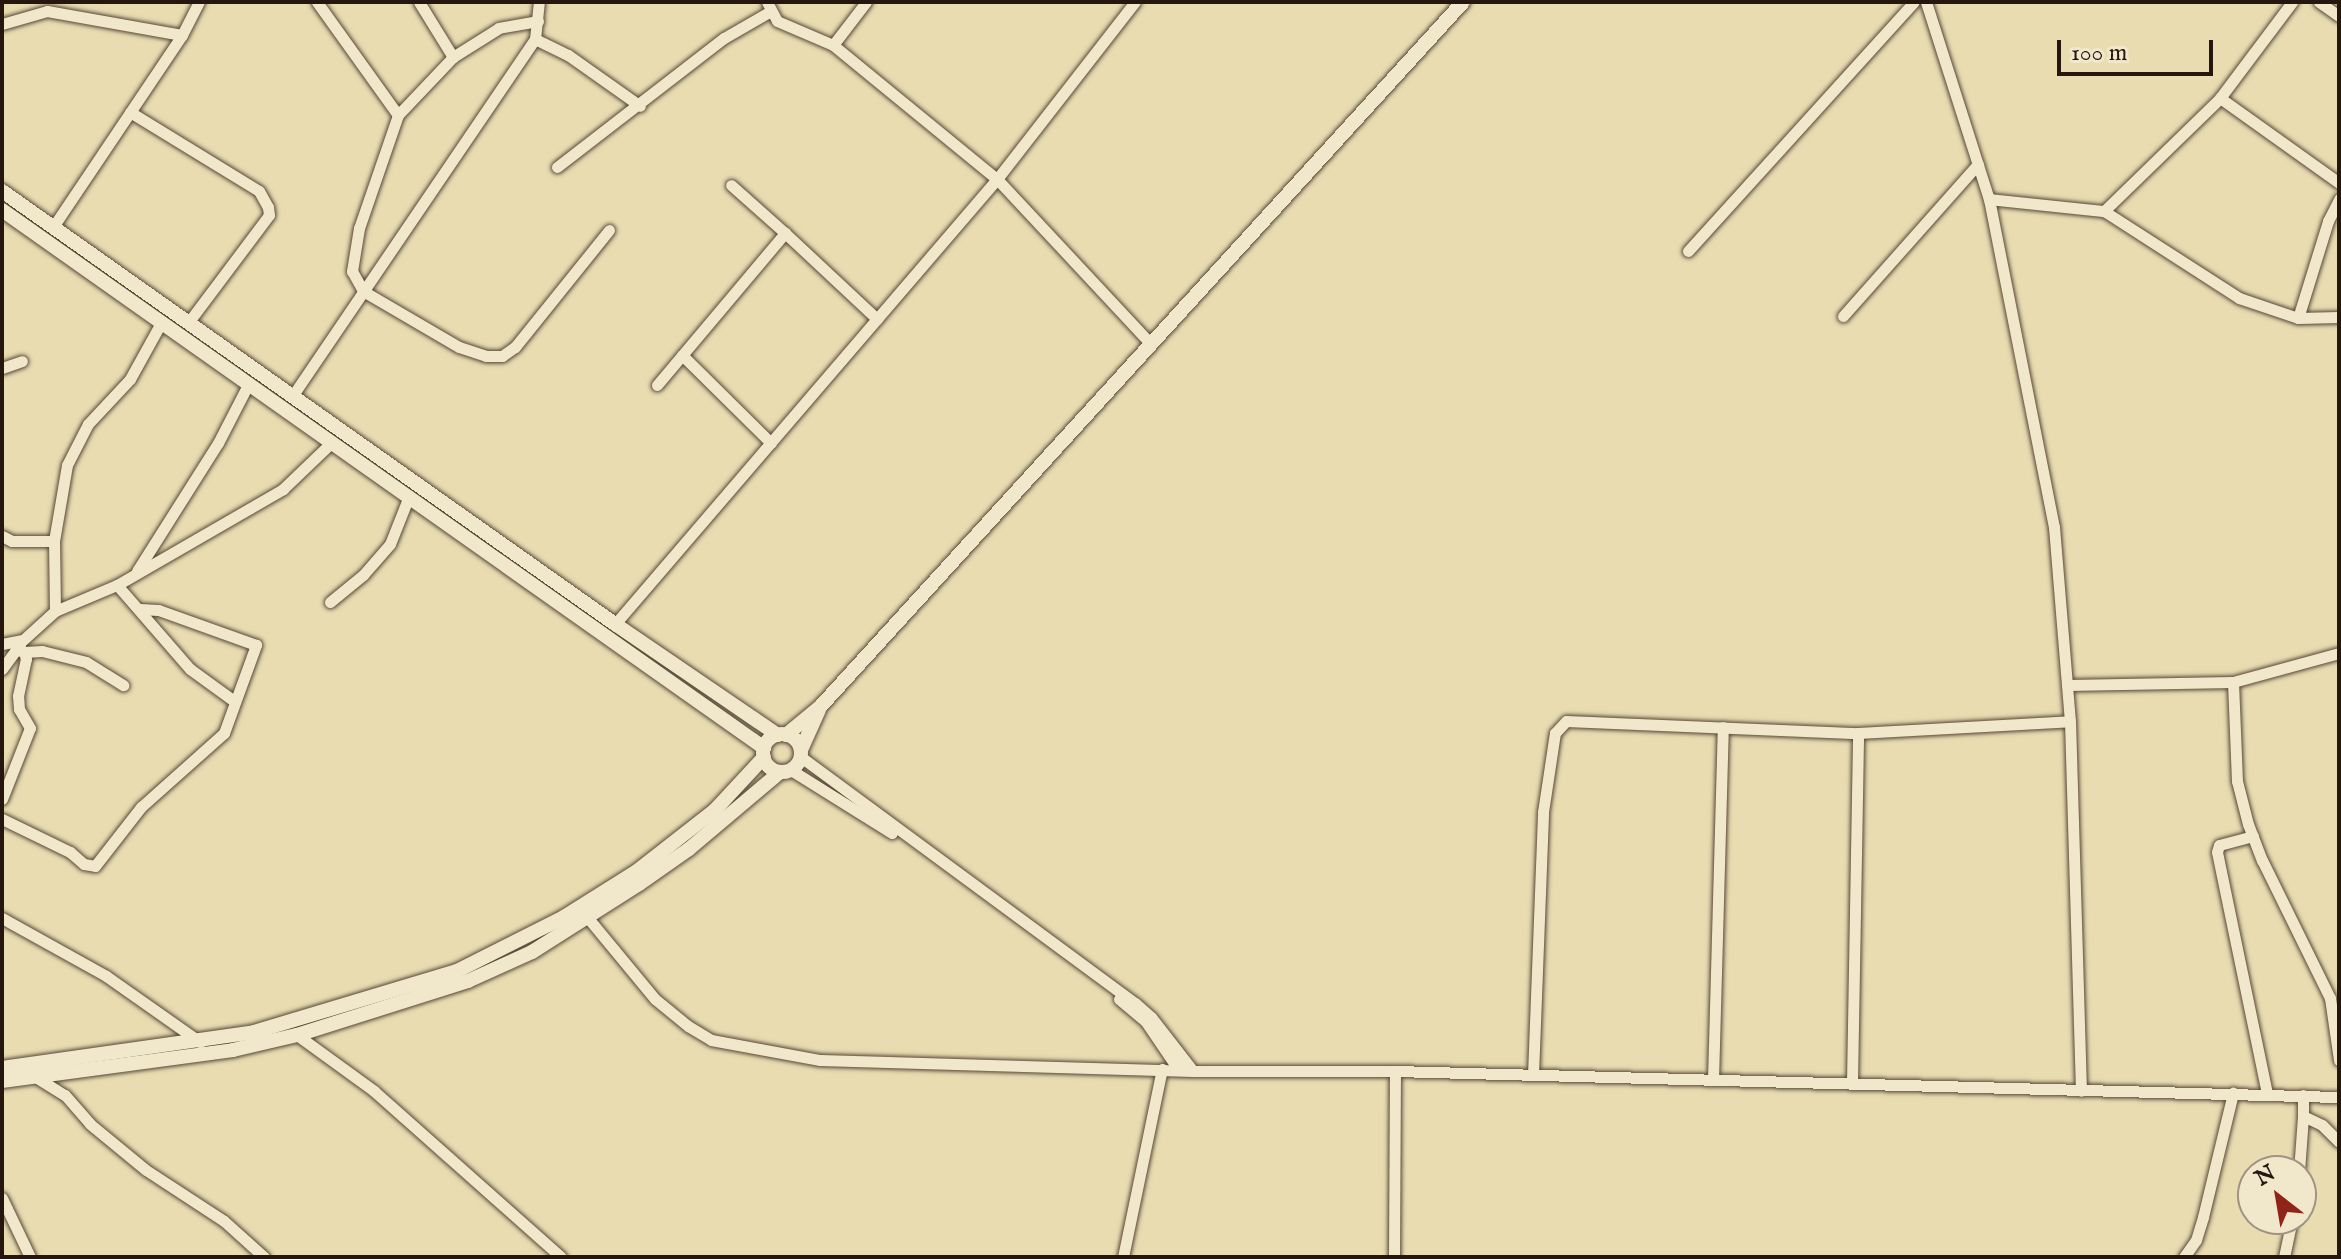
<!DOCTYPE html>
<html>
<head>
<meta charset="utf-8">
<style>
	body { margin:0 }
	#map { position:relative; width:2341px; height:1259px; overflow:hidden; background:#e9dcb1; font-family:"IM FELL English",serif }
	div>[style] { position:absolute }
	[style*='--x'] { left:calc(var(--x)*1px); top:calc(var(--y)*1px); width:calc(var(--w)*1px); rotate:calc(var(--a)*1deg) }
	.roads { filter:drop-shadow(0 0 2px #564838) drop-shadow(0 0 2px #564838) }
	.street>* { height:11px; margin:-5.5px; padding:0 5.5px; transform-origin:5.5px; border-radius:5.5px; background:#f1e8cc }
	.secondary>* { height:14px; margin:-7px; padding:0 7px; transform-origin:7px; border-radius:7px; background:#f1e8cc }
	.secondary>.ring { margin:-7px; padding:0; box-sizing:content-box; background:none; border:14px solid #f1e8cc; border-radius:50% }
	span { translate:-50% -50%; white-space:nowrap; text-align:center; line-height:1.15; -webkit-text-stroke:6px #f1e8cc; paint-order:stroke }
	.frame { position:absolute; inset:0; border:4px solid #251710; pointer-events:none }
	.north { position:absolute; left:2237px; top:1155px; width:80px; height:80px; box-sizing:border-box; background:#f1e8cc; border:2px solid #9f9481; border-radius:50%; rotate:329deg; font-size:22px; font-weight:700; line-height:32px; text-align:center; color:#251710 }
	.north::after { content:''; display:block; margin:auto; width:28px; height:36px; background:#8f2418; clip-path:polygon(50% 0,100% 100%,50% 72%,0 100%) }
	.scale { position:absolute; left:2057px; top:40px; width:156px; height:36px; box-sizing:border-box; border:4px solid #251710; border-top:0; padding-left:10px; font-size:24px; line-height:28px; white-space:nowrap; color:#251710; -webkit-text-stroke:6px #f1e8cc; paint-order:stroke }
</style>
</head>
<body>
<div id="map">
	<div class="roads">
		<div class="street">
			<i style="--x:317;--y:2;--w:139;--a:54.4"></i>
			<i style="--x:419;--y:2;--w:65;--a:58.3"></i>
			<i style="--x:767;--y:2;--w:21;--a:62"></i>
			<i style="--x:777;--y:21;--w:61;--a:23.2"></i>
			<i style="--x:866;--y:2;--w:54;--a:127.5"></i>
			<i style="--x:833;--y:45;--w:212;--a:39.3"></i>
			<i style="--x:997;--y:179;--w:226;--a:47"></i>
			<i style="--x:1926;--y:2;--w:207;--a:72.3"></i>
			<i style="--x:1989;--y:199;--w:334;--a:78.8"></i>
			<i style="--x:2054;--y:527;--w:195;--a:85.3"></i>
			<i style="--x:2070;--y:721;--w:370;--a:88.3"></i>
			<i style="--x:2319;--y:2;--w:24;--a:35"></i>
			<i style="--x:538;--y:21;--w:40;--a:170"></i>
			<i style="--x:499;--y:28;--w:54;--a:147.8"></i>
			<i style="--x:453;--y:57;--w:80;--a:133.5"></i>
			<i style="--x:398;--y:115;--w:120;--a:109"></i>
			<i style="--x:359;--y:228;--w:44;--a:99.2"></i>
			<i style="--x:352;--y:271;--w:23;--a:61"></i>
			<i style="--x:363;--y:291;--w:111;--a:30.3"></i>
			<i style="--x:459;--y:347;--w:28;--a:18"></i>
			<i style="--x:486;--y:356;--w:16;--a:0"></i>
			<i style="--x:502;--y:356;--w:16;--a:-35"></i>
			<i style="--x:515;--y:347;--w:150;--a:-51.2"></i>
			<i style="--x:2;--y:24;--w:47;--a:-16.1"></i>
			<i style="--x:47;--y:11;--w:137;--a:10.1"></i>
			<i style="--x:182;--y:35;--w:37;--a:-63"></i>
			<i style="--x:535;--y:39;--w:37;--a:26"></i>
			<i style="--x:568;--y:55;--w:88;--a:35.3"></i>
			<i style="--x:2220;--y:98;--w:146;--a:35.5"></i>
			<i style="--x:130;--y:112;--w:151;--a:31.5"></i>
			<i style="--x:259;--y:191;--w:18;--a:61"></i>
			<i style="--x:268;--y:207;--w:8;--a:83"></i>
			<i style="--x:269;--y:215;--w:135;--a:126.9"></i>
			<i style="--x:557;--y:167;--w:211;--a:-37.7"></i>
			<i style="--x:724;--y:38;--w:54;--a:-29.9"></i>
			<i style="--x:1989;--y:199;--w:116;--a:6"></i>
			<i style="--x:2104;--y:211;--w:161;--a:32.8"></i>
			<i style="--x:2239;--y:298;--w:62;--a:18.7"></i>
			<i style="--x:2298;--y:318;--w:41;--a:-1.4"></i>
			<i style="--x:2104;--y:211;--w:162;--a:-44.2"></i>
			<i style="--x:2220;--y:98;--w:120;--a:-53.1"></i>
			<i style="--x:53;--y:227;--w:231;--a:-56.1"></i>
			<i style="--x:785;--y:233;--w:126;--a:43.1"></i>
			<i style="--x:1688;--y:251;--w:336;--a:-47.8"></i>
			<i style="--x:1843;--y:316;--w:203;--a:-48.4"></i>
			<i style="--x:2298;--y:318;--w:102;--a:-72.8"></i>
			<i style="--x:2328;--y:221;--w:25;--a:-63"></i>
			<i style="--x:682;--y:355;--w:125;--a:44.7"></i>
			<i style="--x:2;--y:368;--w:21;--a:-19"></i>
			<i style="--x:657;--y:385;--w:199;--a:-49.9"></i>
			<i style="--x:785;--y:233;--w:72;--a:-138.4"></i>
			<i style="--x:293;--y:395;--w:430;--a:-55.8"></i>
			<i style="--x:535;--y:39;--w:37;--a:-84"></i>
			<i style="--x:2;--y:536;--w:11;--a:27"></i>
			<i style="--x:12;--y:541;--w:42;--a:0"></i>
			<i style="--x:137;--y:571;--w:151;--a:-57.7"></i>
			<i style="--x:218;--y:443;--w:68;--a:-62.7"></i>
			<i style="--x:117;--y:585;--w:111;--a:49"></i>
			<i style="--x:190;--y:669;--w:54;--a:36"></i>
			<i style="--x:330;--y:602;--w:43;--a:-39.3"></i>
			<i style="--x:363;--y:575;--w:41;--a:-48.9"></i>
			<i style="--x:390;--y:544;--w:52;--a:-68.4"></i>
			<i style="--x:55;--y:611;--w:70;--a:-90.8"></i>
			<i style="--x:54;--y:541;--w:77;--a:-80.3"></i>
			<i style="--x:67;--y:465;--w:46;--a:-62.9"></i>
			<i style="--x:88;--y:424;--w:62;--a:-47"></i>
			<i style="--x:130;--y:379;--w:66;--a:-61.1"></i>
			<i style="--x:615;--y:624;--w:586;--a:-49.36"></i>
			<i style="--x:997;--y:179;--w:224;--a:-52.1"></i>
			<i style="--x:2;--y:644;--w:21;--a:-11"></i>
			<i style="--x:23;--y:640;--w:43;--a:-42.2"></i>
			<i style="--x:55;--y:611;--w:67;--a:-22.8"></i>
			<i style="--x:117;--y:585;--w:192;--a:-30"></i>
			<i style="--x:283;--y:489;--w:66;--a:-43.8"></i>
			<i style="--x:24;--y:652;--w:18;--a:-3"></i>
			<i style="--x:42;--y:651;--w:45;--a:14"></i>
			<i style="--x:86;--y:662;--w:44;--a:31.9"></i>
			<i style="--x:2;--y:669;--w:31;--a:-54"></i>
			<i style="--x:2233;--y:682;--w:99;--a:87.7"></i>
			<i style="--x:2237;--y:781;--w:44;--a:75.7"></i>
			<i style="--x:2248;--y:824;--w:39;--a:69"></i>
			<i style="--x:2262;--y:860;--w:154;--a:63.8"></i>
			<i style="--x:2330;--y:998;--w:63;--a:81.7"></i>
			<i style="--x:2067;--y:685;--w:166;--a:-1"></i>
			<i style="--x:2233;--y:682;--w:110;--a:-15.3"></i>
			<i style="--x:801;--y:757;--w:415;--a:36.4"></i>
			<i style="--x:1135;--y:1003;--w:21;--a:41"></i>
			<i style="--x:1151;--y:1017;--w:68;--a:52.1"></i>
			<i style="--x:791;--y:770;--w:119;--a:32"></i>
			<i style="--x:2;--y:799;--w:76;--a:-68.5"></i>
			<i style="--x:30;--y:728;--w:22;--a:-120"></i>
			<i style="--x:19;--y:709;--w:13;--a:-94"></i>
			<i style="--x:18;--y:696;--w:38;--a:-78"></i>
			<i style="--x:26;--y:659;--w:7;--a:-106"></i>
			<i style="--x:24;--y:652;--w:9;--a:-159"></i>
			<i style="--x:2;--y:819;--w:76;--a:25.9"></i>
			<i style="--x:70;--y:852;--w:18;--a:41"></i>
			<i style="--x:84;--y:864;--w:11;--a:10"></i>
			<i style="--x:95;--y:866;--w:75;--a:-52.1"></i>
			<i style="--x:141;--y:807;--w:111;--a:-41.7"></i>
			<i style="--x:224;--y:733;--w:94;--a:-70"></i>
			<i style="--x:256;--y:645;--w:104;--a:-160.3"></i>
			<i style="--x:158;--y:610;--w:18;--a:-177"></i>
			<i style="--x:2253;--y:836;--w:35;--a:165"></i>
			<i style="--x:2219;--y:845;--w:7;--a:106"></i>
			<i style="--x:2217;--y:852;--w:247;--a:78.3"></i>
			<i style="--x:2;--y:918;--w:119;--a:29.1"></i>
			<i style="--x:106;--y:976;--w:115;--a:35.1"></i>
			<i style="--x:588;--y:918;--w:105;--a:50.4"></i>
			<i style="--x:655;--y:999;--w:43;--a:39.3"></i>
			<i style="--x:688;--y:1026;--w:27;--a:31"></i>
			<i style="--x:711;--y:1040;--w:111;--a:10.4"></i>
			<i style="--x:820;--y:1060;--w:373;--a:1.7"></i>
			<i style="--x:1193;--y:1071;--w:202;--a:0"></i>
			<i style="--x:1395;--y:1071;--w:944;--a:1.58"></i>
			<i style="--x:1119;--y:999;--w:35;--a:40"></i>
			<i style="--x:1146;--y:1022;--w:57;--a:55.8"></i>
			<i style="--x:297;--y:1035;--w:95;--a:36"></i>
			<i style="--x:374;--y:1091;--w:250;--a:41.6"></i>
			<i style="--x:1533;--y:1075;--w:263;--a:-87.8"></i>
			<i style="--x:1543;--y:812;--w:80;--a:-81.4"></i>
			<i style="--x:1555;--y:733;--w:16;--a:-47"></i>
			<i style="--x:1566;--y:721;--w:292;--a:2.4"></i>
			<i style="--x:1858;--y:733;--w:212;--a:-3.2"></i>
			<i style="--x:34;--y:1076;--w:36;--a:32"></i>
			<i style="--x:65;--y:1095;--w:38;--a:49"></i>
			<i style="--x:90;--y:1124;--w:72;--a:39.4"></i>
			<i style="--x:146;--y:1170;--w:93;--a:33.2"></i>
			<i style="--x:224;--y:1221;--w:54;--a:42"></i>
			<i style="--x:1713;--y:1080;--w:353;--a:-88.4"></i>
			<i style="--x:1852;--y:1083;--w:350;--a:-89"></i>
			<i style="--x:2303;--y:1095;--w:21;--a:90"></i>
			<i style="--x:2303;--y:1116;--w:21;--a:25"></i>
			<i style="--x:2322;--y:1125;--w:24;--a:45"></i>
			<i style="--x:2299;--y:1171;--w:55;--a:-85.8"></i>
			<i style="--x:2;--y:1198;--w:65;--a:64.6"></i>
			<i style="--x:1123;--y:1257;--w:192;--a:-78.3"></i>
			<i style="--x:1394;--y:1257;--w:186;--a:-89.7"></i>
			<i style="--x:2184;--y:1257;--w:21;--a:-55"></i>
			<i style="--x:2196;--y:1240;--w:24;--a:-73"></i>
			<i style="--x:2203;--y:1217;--w:128;--a:-76.4"></i>
			<i style="--x:2284;--y:1257;--w:39;--a:-78"></i>
		</div>
		<div class="secondary">
			<i style="--x:2;--y:191;--w:751;--a:35.24"></i>
			<i style="--x:615;--y:624;--w:197;--a:34.3"></i>
			<i style="--x:2;--y:210;--w:933;--a:35.22"></i>
			<i class="ring" style="left:763px;top:734px;width:24px;height:24px"></i>
			<i style="--x:786;--y:735;--w:44;--a:-39.5"></i>
			<i style="--x:820;--y:707;--w:954;--a:-47.63"></i>
			<i style="--x:801;--y:750;--w:44;--a:-65.8"></i>
			<i style="--x:2;--y:1068;--w:255;--a:-8.1"></i>
			<i style="--x:254;--y:1032;--w:212;--a:-16.7"></i>
			<i style="--x:457;--y:971;--w:120;--a:-26.8"></i>
			<i style="--x:564;--y:917;--w:86;--a:-32.2"></i>
			<i style="--x:637;--y:871;--w:99;--a:-38"></i>
			<i style="--x:715;--y:810;--w:72;--a:-47.2"></i>
			<i style="--x:2;--y:1081;--w:233;--a:-7.6"></i>
			<i style="--x:233;--y:1050;--w:66;--a:-13.2"></i>
			<i style="--x:297;--y:1035;--w:179;--a:-17.5"></i>
			<i style="--x:468;--y:981;--w:70;--a:-24.4"></i>
			<i style="--x:532;--y:952;--w:127;--a:-32.4"></i>
			<i style="--x:639;--y:884;--w:61;--a:-35"></i>
			<i style="--x:689;--y:849;--w:119;--a:-40.2"></i>
		</div>
	</div>
	<div class="frame"></div>
	<div class="north">N</div>
	<div class="scale">100 m</div>
</div>
</body>
</html>
